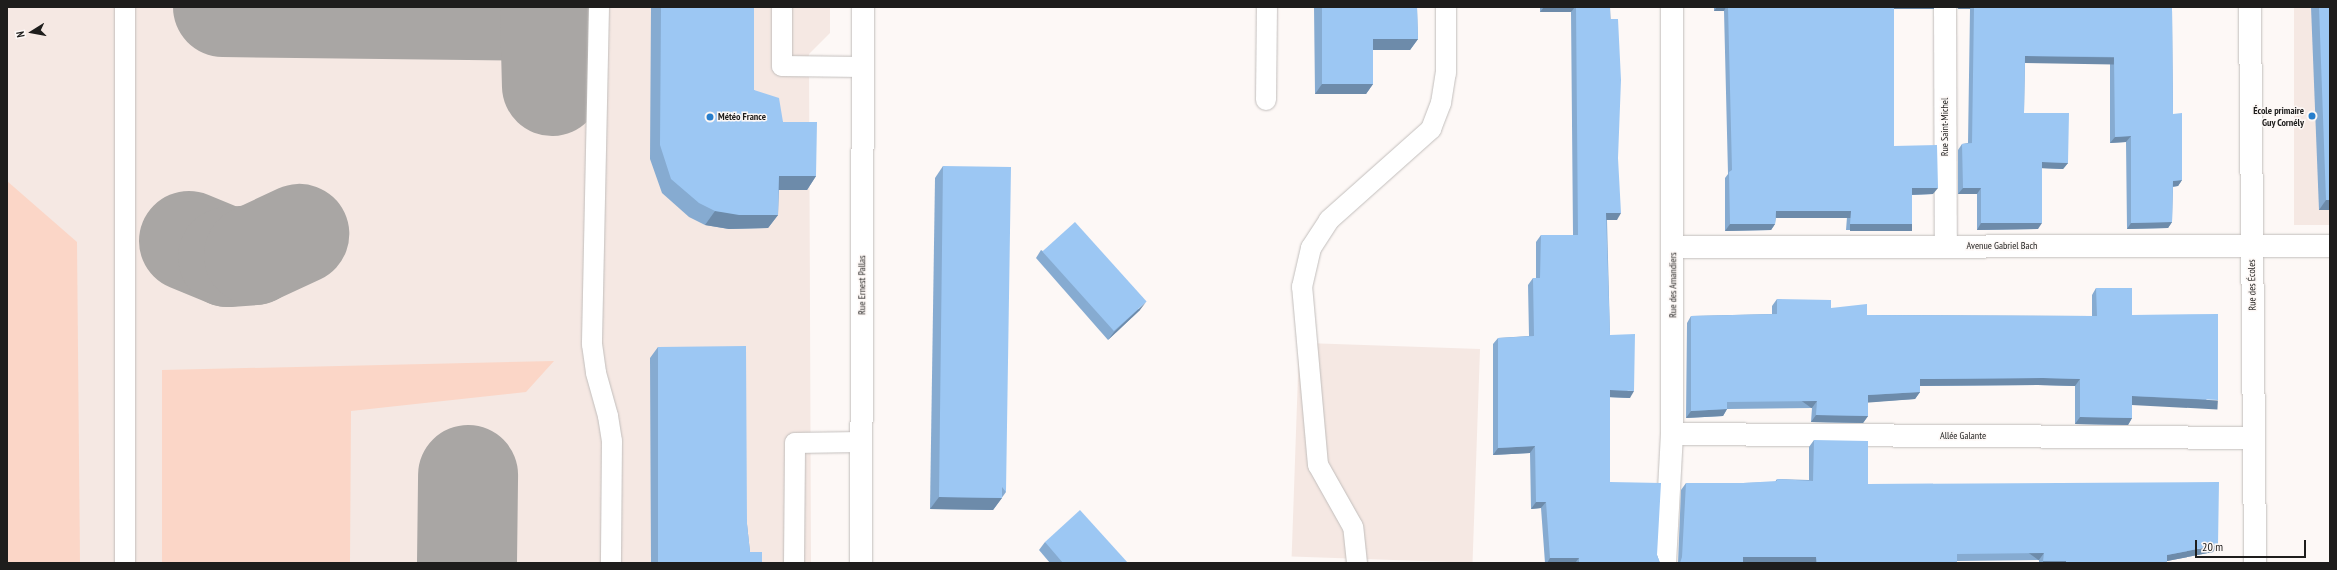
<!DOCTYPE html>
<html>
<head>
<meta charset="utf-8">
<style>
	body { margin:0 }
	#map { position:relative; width:2337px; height:570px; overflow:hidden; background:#fdf8f6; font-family:"PT Sans Narrow",sans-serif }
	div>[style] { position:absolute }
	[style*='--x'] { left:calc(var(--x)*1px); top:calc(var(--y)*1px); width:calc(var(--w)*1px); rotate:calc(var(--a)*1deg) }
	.built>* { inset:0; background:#f5e8e3; transform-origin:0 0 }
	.green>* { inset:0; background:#fbd6c7 }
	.taxiway>* { height:100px; margin:-50px; padding:0 50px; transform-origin:50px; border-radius:50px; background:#a9a6a4 }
	.roads { filter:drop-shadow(0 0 1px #c2bebc) drop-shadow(0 0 1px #c2bebc) }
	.lane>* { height:20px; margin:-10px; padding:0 10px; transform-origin:10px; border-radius:10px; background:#fff }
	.street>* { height:22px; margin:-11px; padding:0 11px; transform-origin:11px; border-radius:11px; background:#fff }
	.wall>* { inset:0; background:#86abd1 }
	.shaded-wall>* { inset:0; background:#6d8baa; transform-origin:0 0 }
	.building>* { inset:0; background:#9cc7f3; transform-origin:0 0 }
	.dots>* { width:11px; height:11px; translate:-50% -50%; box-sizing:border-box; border:2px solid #fdf8f6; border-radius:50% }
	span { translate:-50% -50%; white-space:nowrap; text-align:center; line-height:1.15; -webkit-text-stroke:3px #fdf8f6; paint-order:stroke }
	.poi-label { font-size:10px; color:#1e1d1c; font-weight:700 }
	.right { translate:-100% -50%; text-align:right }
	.left { translate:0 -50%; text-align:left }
	.street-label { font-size:10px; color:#1e1d1c }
	.frame { position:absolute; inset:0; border:8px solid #1e1d1c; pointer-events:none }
	.north { position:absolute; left:12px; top:12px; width:40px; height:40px; -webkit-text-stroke:3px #fdf8f6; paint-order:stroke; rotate:259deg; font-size:11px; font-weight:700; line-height:16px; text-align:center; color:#1e1d1c }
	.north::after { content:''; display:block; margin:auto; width:14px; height:18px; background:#1e1d1c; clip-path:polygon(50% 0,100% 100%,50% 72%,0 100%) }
	.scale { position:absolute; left:2195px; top:540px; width:111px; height:18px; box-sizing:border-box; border:2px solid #1e1d1c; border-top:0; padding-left:5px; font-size:12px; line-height:14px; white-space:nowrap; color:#1e1d1c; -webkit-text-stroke:3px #fdf8f6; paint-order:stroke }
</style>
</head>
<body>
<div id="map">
	<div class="built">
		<i style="clip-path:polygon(7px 7px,830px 7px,830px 33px,809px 54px,811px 563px,7px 563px)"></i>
		<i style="left:2294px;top:7px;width:36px;height:218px"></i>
		<i style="left:1480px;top:349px;width:214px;height:181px;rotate:92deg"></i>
	</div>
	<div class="green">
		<i style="clip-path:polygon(7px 181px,77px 242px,80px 563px,7px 563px)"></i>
		<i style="clip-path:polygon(554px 361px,526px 392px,351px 411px,350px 563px,162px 563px,162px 370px)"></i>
	</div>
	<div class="taxiway">
		<i style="--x:223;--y:7;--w:327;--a:0.7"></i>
		<i style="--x:550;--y:11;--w:75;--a:88.5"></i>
		<i style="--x:189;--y:241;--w:42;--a:22.3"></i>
		<i style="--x:228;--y:257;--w:26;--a:-4"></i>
		<i style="--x:254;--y:255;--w:50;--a:-25"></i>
		<i style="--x:467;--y:563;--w:88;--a:-89.3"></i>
	</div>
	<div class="roads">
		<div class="lane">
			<i style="--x:125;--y:7;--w:556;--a:90"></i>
			<i style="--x:599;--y:7;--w:337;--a:91.2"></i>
			<i style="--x:592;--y:344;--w:29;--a:82"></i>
			<i style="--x:596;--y:373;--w:45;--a:74.4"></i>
			<i style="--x:608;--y:416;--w:25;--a:81"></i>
			<i style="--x:612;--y:441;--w:122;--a:90.5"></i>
			<i style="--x:782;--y:7;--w:59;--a:90"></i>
			<i style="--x:782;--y:66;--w:80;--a:0.7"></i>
			<i style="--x:1266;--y:100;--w:93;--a:-89.4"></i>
			<i style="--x:794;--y:563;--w:120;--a:-89.5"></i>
			<i style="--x:795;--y:443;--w:66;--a:-0.9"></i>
			<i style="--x:1357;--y:563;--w:36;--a:-96"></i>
			<i style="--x:1353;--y:527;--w:71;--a:-119.4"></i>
			<i style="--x:1318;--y:465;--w:179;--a:-95.1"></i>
			<i style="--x:1302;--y:287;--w:40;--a:-77"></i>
			<i style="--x:1311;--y:248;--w:33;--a:-57"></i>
			<i style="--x:1329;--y:220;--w:137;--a:-41.7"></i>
			<i style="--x:1431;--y:129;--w:28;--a:-69"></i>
			<i style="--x:1441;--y:103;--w:30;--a:-81"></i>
			<i style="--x:1446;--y:73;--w:66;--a:-90"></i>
		</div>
		<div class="street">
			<i style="--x:1945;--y:7;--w:240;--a:89.8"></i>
			<i style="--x:2250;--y:7;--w:556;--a:89.48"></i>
			<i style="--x:1673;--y:247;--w:657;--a:-0.09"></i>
			<i style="--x:1672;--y:434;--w:582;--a:0.39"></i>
			<i style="--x:861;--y:563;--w:556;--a:-89.79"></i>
			<i style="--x:1665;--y:563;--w:129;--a:-86.9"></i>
			<i style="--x:1672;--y:434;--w:427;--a:-90"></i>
		</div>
	</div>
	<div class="wall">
		<i style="clip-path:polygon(651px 7px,754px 7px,754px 90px,783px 122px,816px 176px,807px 190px,779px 190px,778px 215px,768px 228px,729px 229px,705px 225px,689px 217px,662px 193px,650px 159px)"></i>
		<i style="clip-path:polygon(1314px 7px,1417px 7px,1418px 39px,1410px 50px,1373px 50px,1373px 84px,1366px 94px,1315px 94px)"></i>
		<i style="clip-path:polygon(1540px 7px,1610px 7px,1618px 158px,1617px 220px,1607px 220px,1610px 335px,1630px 398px,1610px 397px,1610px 482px,1657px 555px,1660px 563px,1545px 563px,1541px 508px,1531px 509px,1530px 453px,1493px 455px,1493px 344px,1498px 338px,1529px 336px,1528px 285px,1533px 278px,1536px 278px,1536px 242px,1541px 235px,1573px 235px,1571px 12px,1540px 12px)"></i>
		<i style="clip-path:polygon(1714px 7px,1934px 7px,1933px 9px,1894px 9px,1894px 146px,1933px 194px,1912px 195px,1907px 230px,1846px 230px,1847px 217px,1776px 217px,1775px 224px,1771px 230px,1725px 231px,1725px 178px,1728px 174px,1724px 11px,1714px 11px)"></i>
		<i style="clip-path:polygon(1957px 7px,2172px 7px,2173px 114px,2182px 180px,2178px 186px,2173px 187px,2172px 222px,2168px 228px,2127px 229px,2126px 142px,2110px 143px,2110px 63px,2025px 62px,2024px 113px,2068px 163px,2063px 169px,2042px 168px,2038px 229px,1977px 230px,1977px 194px,1958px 194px,1958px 150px,1962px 144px,1968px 143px,1970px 9px,1958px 9px)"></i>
		<i style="clip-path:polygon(2311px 7px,2330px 7px,2330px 210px,2319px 210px)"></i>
		<i style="clip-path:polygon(943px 166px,1006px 492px,993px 510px,930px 509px,935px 178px)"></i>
		<i style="clip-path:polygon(1041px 250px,1140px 310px,1108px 340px,1036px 258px)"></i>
		<i style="clip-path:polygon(2096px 288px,2132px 315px,2213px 407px,2132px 403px,2132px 418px,2128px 425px,2075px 424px,2075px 386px,2038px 385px,1920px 386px,1920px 392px,1915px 399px,1868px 402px,1868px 416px,1863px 423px,1811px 422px,1812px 408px,1727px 409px,1723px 416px,1686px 418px,1687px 323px,1691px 316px,1772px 314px,1772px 306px,1777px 299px,1867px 315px,2092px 316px,2092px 295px)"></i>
		<i style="clip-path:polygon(658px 347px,747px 524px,750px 552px,762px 563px,651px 563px,650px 358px)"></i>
		<i style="clip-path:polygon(1814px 440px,1868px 484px,2213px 552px,2167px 561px,2167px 563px,2039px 563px,2039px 560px,1957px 561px,1957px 563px,1678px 563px,1681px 490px,1686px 483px,1743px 483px,1775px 482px,1777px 479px,1809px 480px,1809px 447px)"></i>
		<i style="clip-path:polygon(1045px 542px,1128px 563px,1050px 563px,1039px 550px)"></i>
	</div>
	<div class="shaded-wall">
		<i style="clip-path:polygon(1544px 7px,1575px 7px,1571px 12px,1540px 12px)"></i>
		<i style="clip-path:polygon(1717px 7px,1726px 7px,1724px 11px,1714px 11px)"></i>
		<i style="left:1891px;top:7px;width:43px;height:2px"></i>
		<i style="clip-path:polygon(1959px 7px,1971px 7px,1970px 9px,1958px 9px)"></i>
		<i style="clip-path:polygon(1373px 39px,1418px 39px,1410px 50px,1366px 50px)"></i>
		<i style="left:2025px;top:56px;width:89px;height:7px;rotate:1deg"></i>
		<i style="clip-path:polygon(1322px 84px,1373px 84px,1366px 94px,1315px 94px)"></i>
		<i style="clip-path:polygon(2131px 136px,2126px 142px,2110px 143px,2115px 137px)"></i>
		<i style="clip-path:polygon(2042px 162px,2068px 163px,2063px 169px,2037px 168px)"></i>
		<i style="clip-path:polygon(779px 176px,816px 176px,807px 190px,769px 190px)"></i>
		<i style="clip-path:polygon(2182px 180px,2178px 186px,2168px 187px,2173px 181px)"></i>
		<i style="clip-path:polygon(1912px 188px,1938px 188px,1933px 194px,1907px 195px)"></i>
		<i style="clip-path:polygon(1963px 188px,1981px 188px,1977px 194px,1958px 194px)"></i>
		<i style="clip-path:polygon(2326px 200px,2330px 200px,2330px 210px,2319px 210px)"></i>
		<i style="clip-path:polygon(715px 211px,778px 215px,768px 228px,729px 229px,705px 225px)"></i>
		<i style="left:1776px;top:211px;width:75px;height:7px"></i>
		<i style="clip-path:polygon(1606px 213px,1621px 213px,1617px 220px,1602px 220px)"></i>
		<i style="clip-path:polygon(2172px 222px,2168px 228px,2127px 229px,2131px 223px)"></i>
		<i style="clip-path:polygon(1981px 223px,2042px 223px,2038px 229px,1977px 230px)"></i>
		<i style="clip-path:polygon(1730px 224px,1775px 224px,1771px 230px,1725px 231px)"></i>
		<i style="left:1850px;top:224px;width:62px;height:7px"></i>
		<i style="clip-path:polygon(1146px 302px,1140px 310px,1108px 340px,1114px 332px)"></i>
		<i style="clip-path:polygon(2043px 378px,2080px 379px,2075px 386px,2038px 385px,1915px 386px,1920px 379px)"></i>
		<i style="clip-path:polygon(1610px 390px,1634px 391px,1630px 398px,1605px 397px)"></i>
		<i style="clip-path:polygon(1920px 392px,1915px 399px,1863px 403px,1868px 395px)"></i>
		<i style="left:2132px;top:396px;width:86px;height:9px;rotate:3deg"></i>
		<i style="left:1817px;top:401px;width:9px;height:90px;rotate:126deg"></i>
		<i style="clip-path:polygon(1727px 409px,1723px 416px,1686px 418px,1691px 411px)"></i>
		<i style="clip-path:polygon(1816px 415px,1868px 416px,1863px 423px,1811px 422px)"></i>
		<i style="clip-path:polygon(2080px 417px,2132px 418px,2128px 425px,2075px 424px)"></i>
		<i style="clip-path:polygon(1535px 446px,1530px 453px,1493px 455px,1498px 448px)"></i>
		<i style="clip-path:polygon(939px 497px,1002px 498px,993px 510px,930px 509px)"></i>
		<i style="clip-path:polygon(1536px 502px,1546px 502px,1541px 508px,1531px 509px)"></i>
		<i style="clip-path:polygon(2218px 545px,2213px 552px,2162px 562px,2167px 555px)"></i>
		<i style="left:2044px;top:553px;width:9px;height:87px;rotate:126deg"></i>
		<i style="left:1743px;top:557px;width:73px;height:7px"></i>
		<i style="clip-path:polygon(1550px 558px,1579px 558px,1575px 563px,1547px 563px)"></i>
		<i style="left:2043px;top:561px;width:23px;height:2px"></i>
	</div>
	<div class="building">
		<i style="clip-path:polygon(661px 7px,754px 7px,754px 90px,779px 98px,783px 122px,817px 122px,816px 176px,779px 176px,778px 215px,739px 215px,715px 211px,699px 203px,671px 179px,660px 145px)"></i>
		<i style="clip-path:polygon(1322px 7px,1417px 7px,1418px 39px,1373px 39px,1373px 84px,1322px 84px)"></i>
		<i style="clip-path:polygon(1576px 7px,1610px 7px,1610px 19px,1618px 19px,1621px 80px,1618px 158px,1621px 213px,1606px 213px,1610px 335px,1635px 334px,1634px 391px,1610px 390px,1610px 482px,1661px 483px,1657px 555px,1660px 563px,1579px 563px,1579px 558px,1550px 558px,1546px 502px,1536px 502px,1535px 446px,1498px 448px,1498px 338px,1534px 336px,1533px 278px,1540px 278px,1541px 235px,1578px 235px)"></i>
		<i style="clip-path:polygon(1728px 7px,1894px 7px,1894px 146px,1937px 145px,1938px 188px,1912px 188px,1912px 224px,1850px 224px,1851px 211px,1776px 211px,1775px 224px,1730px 224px,1729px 172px,1732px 170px)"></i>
		<i style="clip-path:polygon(1974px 7px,2172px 7px,2173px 114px,2182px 113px,2182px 180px,2173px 181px,2172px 222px,2131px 223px,2131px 136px,2115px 137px,2114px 57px,2025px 56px,2024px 113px,2069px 113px,2068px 163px,2042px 162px,2042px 223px,1981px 223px,1981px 188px,1963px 188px,1962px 144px,1972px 143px)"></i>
		<i style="clip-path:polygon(2319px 7px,2330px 7px,2330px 200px,2326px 200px)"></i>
		<i style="clip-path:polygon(943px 166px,1011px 167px,1006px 492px,1002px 487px,1002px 498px,939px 497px)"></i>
		<i style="left:1075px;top:222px;width:107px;height:44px;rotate:48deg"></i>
		<i style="clip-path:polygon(2096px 288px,2132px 288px,2132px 315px,2218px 314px,2218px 400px,2132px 396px,2132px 418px,2080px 417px,2080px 379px,2043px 378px,1920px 379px,1920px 392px,1868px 395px,1868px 416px,1816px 415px,1817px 401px,1727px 402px,1727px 409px,1691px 411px,1691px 316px,1777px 314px,1777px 299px,1831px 300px,1831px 308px,1867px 304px,1867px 315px,2097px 316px)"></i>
		<i style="clip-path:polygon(746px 346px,747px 524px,750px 552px,762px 552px,762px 563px,658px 563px,658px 347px)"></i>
		<i style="clip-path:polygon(1814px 440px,1868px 441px,1868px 484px,2219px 482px,2218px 545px,2167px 555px,2167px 563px,2066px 563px,2066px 561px,2043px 561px,2044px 553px,1957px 554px,1957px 563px,1817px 563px,1816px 557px,1743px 557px,1743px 563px,1680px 563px,1682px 557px,1686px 483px,1743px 483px,1777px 481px,1777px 479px,1813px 481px)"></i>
		<i style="clip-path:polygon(1080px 510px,1128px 563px,1063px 563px,1045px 542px)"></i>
	</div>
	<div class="dots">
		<i style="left:2312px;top:116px;background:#287ecc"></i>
		<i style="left:710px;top:117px;background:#287ecc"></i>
	</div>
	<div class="poi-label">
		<span class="right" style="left:2304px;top:116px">École primaire<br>Guy Cornély</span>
		<span class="left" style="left:718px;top:117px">Météo France</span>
	</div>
	<div class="street-label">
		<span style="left:1945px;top:127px;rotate:-90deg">Rue Saint-Michel</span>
		<span style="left:2002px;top:246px">Avenue Gabriel Bach</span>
		<span style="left:862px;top:285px;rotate:-90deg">Rue Ernest Pallas</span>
		<span style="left:1673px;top:285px;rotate:-90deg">Rue des Amandiers</span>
		<span style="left:2252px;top:285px;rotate:-91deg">Rue des Écoles</span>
		<span style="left:1963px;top:436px">Allée Galante</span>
	</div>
	<div class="frame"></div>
	<div class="north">N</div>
	<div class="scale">20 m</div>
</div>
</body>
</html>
